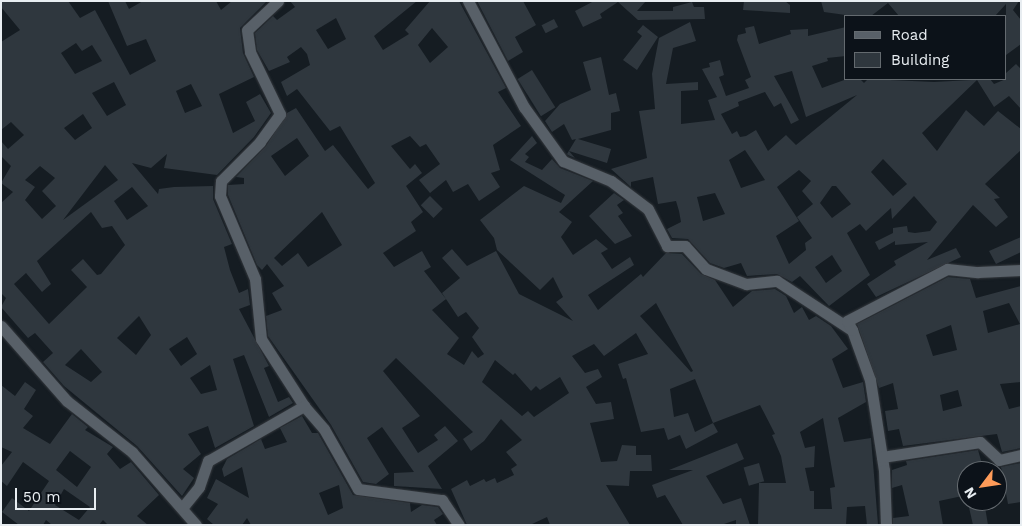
<!DOCTYPE html>
<html>
<head>
<meta charset="utf-8">
<style>
	body { margin:0 }
	#map { position:relative; width:1022px; height:526px; overflow:hidden; background:#151c22; font-family:"Work Sans",sans-serif }
	div>[style] { position:absolute }
	[style*='--x'] { left:calc(var(--x)*1px); top:calc(var(--y)*1px); width:calc(var(--w)*1px); rotate:calc(var(--a)*1deg) }
	.building>* { inset:0; background:#2f373e; transform-origin:0 0 }
	.roads { filter:drop-shadow(0 0 1px #35393e) drop-shadow(0 0 1px #35393e) }
	.minor>* { height:11px; margin:-5.5px; padding:0 5.5px; transform-origin:5.5px; border-radius:5.5px; background:#586068 }
	span { translate:-50% -50%; white-space:nowrap; text-align:center; line-height:1.15; -webkit-text-stroke:4.5px #0c1219; paint-order:stroke }
	.frame { position:absolute; inset:0; border:2px solid #e8edf1; pointer-events:none }
	.legend { position:absolute; left:844px; top:15px; width:162px; height:65px; box-sizing:border-box; background:#0c1219; border:1px solid #646a6f; margin:0; padding:6px 9px; list-style:none; font-size:15px; color:#e8edf1 }
	.legend li { display:flex; align-items:center; gap:10px; height:25px }
	.legend b { width:25px; border:1px solid #646a6f }
	.north { position:absolute; left:957px; top:461px; width:50px; height:50px; box-sizing:border-box; background:#0c1219; border:1px solid #646a6f; border-radius:50%; rotate:239deg; font-size:14px; font-weight:700; line-height:20px; text-align:center; color:#e8edf1 }
	.north::after { content:''; display:block; margin:auto; width:18px; height:22px; background:#fe9b59; clip-path:polygon(50% 0,100% 100%,50% 72%,0 100%) }
	.scale { position:absolute; left:15px; top:488px; width:81px; height:22px; box-sizing:border-box; border:2px solid #e8edf1; border-top:0; padding-left:6px; font-size:15px; line-height:18px; white-space:nowrap; color:#e8edf1; -webkit-text-stroke:4px #0c1219; paint-order:stroke }
</style>
</head>
<body>
<div id="map">
	<div class="building">
		<i style="clip-path:polygon(evenodd,1px 1px,68px 1px,80px 18px,95px 10px,130px 75px,156px 61px,146px 39px,127px 46px,108px 1px,125px 1px,129px 9px,143px 1px,216px 1px,221px 10px,232px 1px,267px 1px,240px 28px,243px 53px,254px 77px,219px 94px,233px 133px,255px 121px,246px 102px,260px 94px,271px 113px,254px 137px,217px 175px,164px 168px,167px 154px,151px 168px,132px 163px,158px 194px,159px 189px,174px 187px,213px 186px,213px 199px,232px 244px,224px 247px,230px 270px,239px 293px,248px 289px,250px 305px,239px 309px,269px 366px,264px 368px,278px 402px,289px 397px,293px 403px,269px 417px,244px 355px,233px 359px,254px 426px,215px 448px,208px 426px,188px 434px,201px 454px,183px 469px,194px 478px,182px 496px,137px 446px,64px 386px,43px 362px,53px 353px,35px 333px,28px 338px,1px 307px,6px 298px,1px 293px,1px 203px,13px 192px,1px 183px,11px 166px,1px 156px,1px 141px,8px 149px,24px 135px,11px 122px,1px 130px,1px 42px,20px 30px,1px 7px,1px 1px,76px 43px,82px 51px,92px 45px,102px 61px,75px 74px,61px 53px,76px 43px,1px 1px,114px 82px,126px 105px,107px 116px,92px 93px,114px 82px,1px 1px,191px 84px,202px 106px,185px 113px,176px 91px,191px 84px,1px 1px,83px 114px,92px 128px,75px 140px,64px 128px,83px 114px,1px 1px,105px 165px,118px 180px,63px 220px,105px 165px,1px 1px,40px 166px,55px 178px,42px 191px,56px 206px,42px 219px,25px 200px,35px 187px,25px 180px,40px 166px,1px 1px,132px 187px,148px 206px,127px 220px,114px 201px,132px 187px,1px 1px,91px 212px,102px 228px,112px 226px,125px 245px,101px 274px,97px 275px,83px 259px,71px 270px,87px 287px,49px 324px,14px 284px,26px 273px,42px 292px,51px 284px,37px 261px,91px 212px,1px 1px,139px 316px,151px 335px,136px 355px,117px 338px,139px 316px,1px 1px,187px 337px,197px 354px,181px 366px,169px 349px,187px 337px,1px 1px,81px 349px,102px 372px,91px 382px,65px 365px,81px 349px,1px 1px,210px 365px,217px 390px,201px 394px,190px 378px,210px 365px)"></i>
		<i style="clip-path:polygon(evenodd,290px 1px,417px 1px,374px 36px,383px 50px,409px 34px,405px 30px,430px 1px,459px 1px,506px 88px,498px 92px,521px 126px,493px 145px,500px 170px,491px 173px,500px 187px,479px 201px,468px 184px,453px 192px,446px 180px,430px 193px,419px 180px,440px 164px,426px 144px,420px 147px,410px 136px,391px 146px,410px 169px,415px 164px,422px 173px,406px 186px,423px 212px,411px 222px,416px 231px,383px 253px,394px 267px,422px 251px,431px 267px,424px 271px,446px 299px,432px 310px,459px 338px,447px 354px,464px 365px,472px 351px,478px 358px,484px 354px,472px 337px,479px 328px,466px 312px,458px 317px,442px 293px,460px 278px,442px 258px,452px 249px,467px 266px,496px 251px,519px 294px,573px 321px,556px 302px,563px 297px,553px 277px,540px 290px,497px 250px,494px 238px,480px 220px,524px 186px,561px 203px,565px 195px,510px 160px,532px 136px,537px 143px,525px 154px,529px 157px,525px 162px,542px 170px,552px 159px,560px 168px,593px 181px,559px 212px,572px 222px,561px 237px,573px 255px,596px 239px,608px 249px,601px 253px,612px 269px,630px 257px,634px 265px,588px 295px,598px 310px,641px 274px,643px 277px,666px 253px,682px 254px,701px 274px,715px 280px,733px 307px,752px 291px,775px 289px,786px 296px,794px 313px,802px 307px,809px 320px,816px 316px,831px 326px,848px 349px,832px 359px,843px 388px,863px 382px,866px 402px,838px 418px,844px 442px,871px 438px,878px 524px,867px 525px,865px 506px,847px 507px,846px 525px,758px 525px,759px 483px,786px 483px,781px 456px,772px 435px,775px 434px,760px 405px,713px 423px,695px 379px,670px 389px,674px 417px,688px 413px,695px 432px,713px 423px,718px 432px,686px 449px,680px 435px,668px 440px,664px 428px,641px 432px,626px 378px,623px 379px,618px 364px,648px 354px,636px 333px,604px 356px,594px 344px,572px 356px,585px 373px,598px 369px,602px 377px,586px 387px,596px 404px,611px 402px,614px 419px,590px 423px,601px 462px,617px 461px,622px 445px,636px 446px,636px 455px,651px 455px,652px 471px,630px 471px,629px 486px,606px 485px,630px 525px,550px 525px,547px 517px,530px 525px,467px 525px,451px 489px,467px 480px,470px 486px,484px 479px,486px 482px,495px 478px,497px 483px,514px 475px,511px 469px,517px 465px,506px 452px,522px 440px,501px 419px,484px 441px,471px 451px,463px 439px,473px 432px,396px 358px,383px 371px,420px 416px,402px 428px,418px 453px,438px 440px,434px 435px,445px 426px,458px 441px,428px 466px,442px 489px,394px 486px,394px 473px,414px 472px,382px 427px,367px 438px,389px 474px,376px 484px,363px 482px,331px 425px,268px 336px,266px 316px,282px 310px,272px 293px,284px 286px,267px 264px,262px 270px,257px 265px,228px 195px,228px 185px,244px 184px,244px 178px,236px 177px,266px 146px,287px 113px,296px 108px,325px 151px,333px 145px,368px 189px,375px 183px,340px 126px,330px 131px,297px 89px,287px 96px,281px 82px,310px 65px,307px 54px,301px 47px,287px 57px,290px 62px,269px 71px,257px 50px,255px 33px,273px 16px,277px 20px,295px 7px,290px 1px,336px 18px,346px 39px,328px 49px,316px 30px,336px 18px,290px 1px,432px 28px,448px 47px,430px 63px,418px 45px,432px 28px,290px 1px,297px 138px,309px 156px,285px 176px,271px 156px,297px 138px,290px 1px,322px 212px,342px 245px,308px 267px,298px 253px,282px 266px,274px 258px,322px 212px,290px 1px,656px 303px,693px 371px,691px 372px,640px 316px,656px 303px,290px 1px,495px 360px,513px 375px,515px 373px,531px 391px,536px 386px,540px 390px,560px 377px,569px 393px,534px 417px,528px 411px,522px 416px,482px 382px,495px 360px,290px 1px,823px 418px,835px 487px,830px 488px,832px 509px,814px 509px,814px 491px,810px 491px,805px 468px,814px 467px,815px 446px,805px 448px,800px 432px,823px 418px)"></i>
		<i style="clip-path:polygon(477px 1px,523px 1px,536px 25px,515px 37px,523px 52px,508px 61px)"></i>
		<i style="clip-path:polygon(594px 1px,646px 1px,637px 11px,673px 11px,673px 7px,692px 2px,694px 7px,704px 7px,705px 19px,638px 20px,618px 2px,600px 14px,602px 18px,583px 27px,575px 11px)"></i>
		<i style="clip-path:polygon(744px 1px,785px 1px,790px 5px,790px 13px,743px 10px)"></i>
		<i style="clip-path:polygon(821px 1px,1019px 1px,1013px 10px,1021px 20px,1021px 44px,1006px 55px,1006px 4px,995px 16px,899px 16px,888px 3px,871px 16px,853px 16px,824px 12px)"></i>
		<i style="left:554px;top:19px;width:9px;height:14px;rotate:63deg"></i>
		<i style="clip-path:polygon(evenodd,690px 22px,696px 41px,673px 48px,666px 84px,698px 82px,698px 90px,681px 91px,681px 124px,715px 120px,708px 100px,717px 97px,702px 69px,710px 67px,709px 63px,720px 60px,724px 75px,719px 77px,726px 96px,749px 88px,745px 80px,751px 77px,737px 40px,738px 35px,746px 33px,745px 28px,754px 26px,759px 44px,791px 34px,790px 30px,808px 29px,808px 36px,846px 27px,846px 56px,827px 58px,828px 61px,812px 66px,822px 88px,847px 79px,860px 79px,864px 83px,868px 79px,934px 82px,990px 79px,994px 84px,1006px 79px,1006px 73px,1016px 64px,1021px 69px,1021px 109px,1009px 96px,994px 107px,977px 80px,922px 133px,937px 151px,966px 110px,984px 126px,998px 111px,1021px 129px,1021px 150px,985px 184px,1000px 198px,994px 199px,1008px 217px,996px 227px,973px 205px,927px 260px,956px 248px,961px 257px,876px 297px,867px 284px,896px 265px,894px 261px,928px 242px,895px 245px,895px 241px,879px 250px,875px 242px,893px 233px,893px 228px,907px 226px,908px 232px,915px 233px,930px 231px,937px 222px,914px 196px,892px 219px,891px 208px,866px 231px,860px 224px,847px 233px,870px 275px,829px 306px,800px 276px,792px 282px,777px 274px,747px 276px,741px 263px,724px 268px,710px 263px,688px 239px,672px 238px,667px 229px,681px 222px,679px 211px,676px 201px,658px 204px,653px 177px,631px 182px,631px 187px,611px 169px,647px 158px,639px 111px,655px 109px,652px 74px,659px 38px,690px 22px,792px 71px,806px 117px,857px 95px,796px 145px,786px 135px,768px 151px,756px 130px,746px 136px,740px 137px,737px 131px,732px 134px,721px 114px,739px 106px,738px 102px,765px 92px,774px 107px,781px 103px,791px 124px,799px 120px,774px 76px,792px 71px,690px 22px,745px 150px,765px 180px,741px 188px,729px 160px,745px 150px,690px 22px,883px 159px,907px 184px,893px 196px,871px 172px,883px 159px,690px 22px,799px 170px,811px 181px,802px 191px,813px 204px,797px 217px,812px 238px,805px 243px,806px 250px,789px 264px,776px 236px,799px 221px,777px 187px,799px 170px,690px 22px,832px 186px,836px 186px,851px 204px,832px 218px,820px 203px,832px 186px,690px 22px,715px 193px,725px 214px,703px 221px,697px 197px,715px 193px,690px 22px,832px 255px,842px 271px,826px 283px,815px 267px,832px 255px)"></i>
		<i style="clip-path:polygon(643px 25px,658px 37px,637px 70px,623px 60px,642px 36px,637px 32px)"></i>
		<i style="clip-path:polygon(601px 57px,609px 95px,616px 93px,620px 111px,611px 113px,611px 130px,578px 139px,611px 149px,607px 163px,569px 151px,575px 158px,568px 155px,567px 154px,576px 139px,572px 140px,564px 124px,552px 132px,545px 121px,560px 104px,591px 90px,583px 62px)"></i>
		<i style="left:532px;top:70px;width:44px;height:17px;rotate:58deg"></i>
		<i style="clip-path:polygon(614px 193px,624px 200px,617px 205px,623px 213px,618px 216px,632px 236px,615px 244px,589px 216px)"></i>
		<i style="left:430px;top:196px;width:18px;height:13px;rotate:45deg"></i>
		<i style="clip-path:polygon(1021px 237px,1021px 252px,996px 264px,989px 251px)"></i>
		<i style="clip-path:polygon(evenodd,948px 277px,970px 279px,976px 298px,1021px 286px,1021px 382px,1000px 384px,1009px 409px,1021px 406px,1021px 448px,1002px 452px,997px 434px,903px 446px,899px 429px,888px 431px,885px 411px,898px 409px,893px 383px,879px 388px,857px 324px,948px 277px,1009px 303px,1020px 324px,988px 333px,983px 311px,1009px 303px,948px 277px,951px 325px,957px 350px,933px 356px,926px 335px,951px 325px,948px 277px,958px 390px,962px 406px,943px 411px,940px 395px,958px 390px)"></i>
		<i style="clip-path:polygon(evenodd,25px 382px,36px 390px,24px 409px,33px 416px,23px 428px,50px 444px,72px 414px,88px 427px,85px 430px,113px 447px,107px 454px,120px 469px,131px 462px,159px 495px,137px 516px,148px 525px,108px 525px,103px 520px,99px 525px,52px 525px,46px 520px,43px 525px,19px 525px,2px 512px,12px 498px,29px 511px,49px 481px,23px 462px,7px 486px,1px 481px,1px 466px,12px 452px,1px 447px,1px 385px,15px 396px,25px 382px,70px 451px,91px 467px,77px 487px,56px 470px,70px 451px,25px 382px,64px 489px,90px 507px,79px 520px,55px 505px,64px 489px)"></i>
		<i style="clip-path:polygon(evenodd,302px 416px,312px 433px,318px 433px,353px 495px,410px 503px,411px 512px,422px 505px,438px 507px,443px 514px,434px 520px,437px 525px,251px 525px,247px 518px,242px 525px,214px 525px,207px 519px,218px 504px,207px 498px,216px 479px,249px 498px,242px 467px,224px 477px,222px 469px,227px 459px,261px 439px,265px 449px,287px 442px,280px 428px,302px 416px,339px 485px,343px 508px,328px 515px,319px 493px,339px 485px)"></i>
		<i style="clip-path:polygon(737px 443px,744px 459px,706px 476px,723px 504px,741px 498px,750px 525px,736px 525px,736px 520px,721px 525px,683px 525px,665px 495px,657px 498px,652px 485px,693px 470px,669px 470px)"></i>
		<i style="clip-path:polygon(978px 450px,984px 471px,967px 471px,967px 495px,939px 501px,943px 525px,893px 525px,893px 518px,909px 516px,902px 485px,892px 488px,892px 470px,907px 465px,906px 461px)"></i>
		<i style="left:759px;top:463px;width:19px;height:16px;rotate:74deg"></i>
		<i style="clip-path:polygon(1021px 463px,1021px 502px,1008px 504px,1001px 467px)"></i>
		<i style="clip-path:polygon(984px 501px,988px 525px,973px 525px,968px 503px)"></i>
	</div>
	<div class="roads">
		<div class="minor">
			<i style="--x:278;--y:1;--w:42;--a:136.9"></i>
			<i style="--x:247;--y:30;--w:22;--a:82"></i>
			<i style="--x:250;--y:52;--w:69;--a:64.2"></i>
			<i style="--x:280;--y:114;--w:34;--a:126"></i>
			<i style="--x:260;--y:142;--w:55;--a:135"></i>
			<i style="--x:221;--y:181;--w:15;--a:94"></i>
			<i style="--x:220;--y:196;--w:90;--a:67.1"></i>
			<i style="--x:255;--y:279;--w:60;--a:84.3"></i>
			<i style="--x:261;--y:339;--w:80;--a:57.3"></i>
			<i style="--x:304;--y:406;--w:30;--a:49"></i>
			<i style="--x:324;--y:429;--w:69;--a:60.5"></i>
			<i style="--x:358;--y:489;--w:85;--a:7.5"></i>
			<i style="--x:442;--y:500;--w:30;--a:56"></i>
			<i style="--x:468;--y:1;--w:120;--a:62.2"></i>
			<i style="--x:524;--y:107;--w:67;--a:54.2"></i>
			<i style="--x:563;--y:161;--w:52;--a:22.6"></i>
			<i style="--x:611;--y:181;--w:46;--a:37.1"></i>
			<i style="--x:648;--y:209;--w:42;--a:62.8"></i>
			<i style="--x:667;--y:246;--w:18;--a:0"></i>
			<i style="--x:685;--y:246;--w:31;--a:48"></i>
			<i style="--x:706;--y:269;--w:43;--a:20.6"></i>
			<i style="--x:746;--y:284;--w:31;--a:-6"></i>
			<i style="--x:777;--y:281;--w:90;--a:33.2"></i>
			<i style="--x:852;--y:330;--w:53;--a:70.2"></i>
			<i style="--x:870;--y:380;--w:91;--a:81.2"></i>
			<i style="--x:884;--y:470;--w:55;--a:87.9"></i>
			<i style="--x:1;--y:326;--w:100;--a:48.7"></i>
			<i style="--x:67;--y:401;--w:83;--a:38.1"></i>
			<i style="--x:132;--y:452;--w:97;--a:48.8"></i>
			<i style="--x:852;--y:330;--w:10;--a:-119"></i>
			<i style="--x:847;--y:321;--w:113;--a:-27.5"></i>
			<i style="--x:947;--y:269;--w:31;--a:6"></i>
			<i style="--x:978;--y:272;--w:43;--a:-2.7"></i>
			<i style="--x:882;--y:457;--w:99;--a:-8.7"></i>
			<i style="--x:980;--y:442;--w:26;--a:43"></i>
			<i style="--x:999;--y:460;--w:23;--a:-13"></i>
			<i style="--x:182;--y:508;--w:27;--a:-51"></i>
			<i style="--x:199;--y:487;--w:28;--a:-71"></i>
			<i style="--x:208;--y:461;--w:111;--a:-29.8"></i>
		</div>
	</div>
	<div class="frame"></div>
	<ul class="legend">
	<li><b style="height:6px;background:#586068"></b>Road</li>
	<li><b style="height:14px;background:#2f373e"></b>Building</li>
	</ul>
	<div class="north">N</div>
	<div class="scale">50 m</div>
</div>
</body>
</html>
